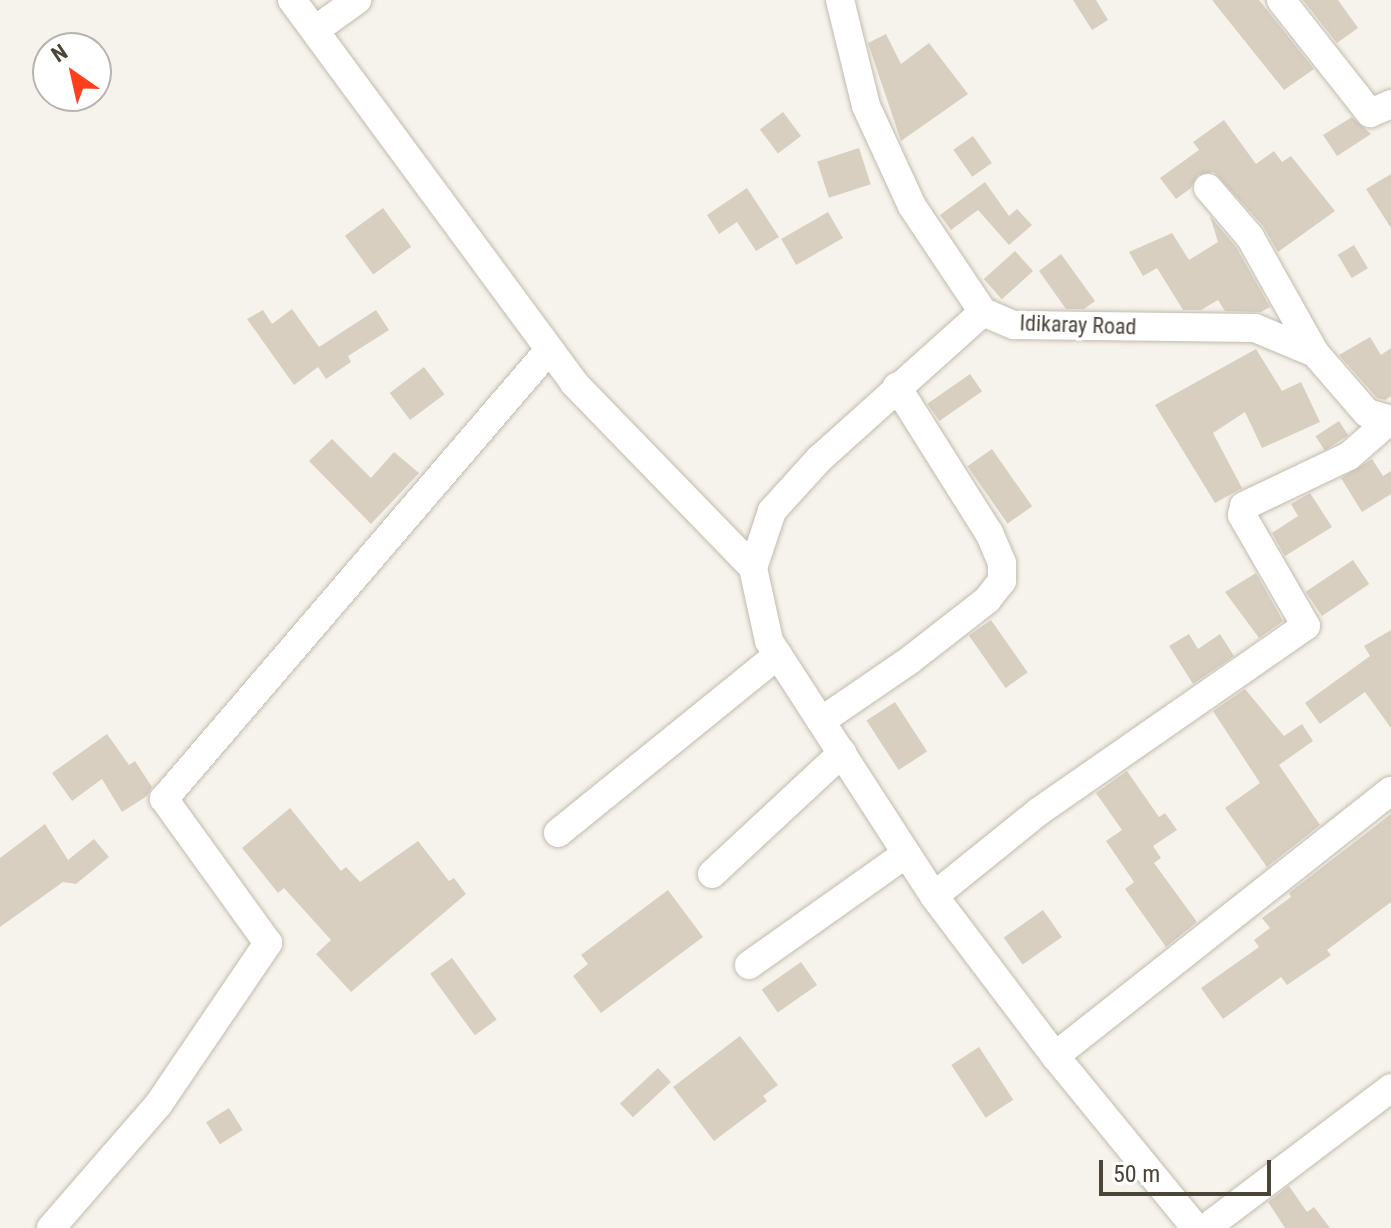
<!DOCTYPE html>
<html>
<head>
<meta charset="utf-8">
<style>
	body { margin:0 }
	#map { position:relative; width:1391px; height:1228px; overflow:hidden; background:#f6f3ec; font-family:"Roboto Condensed",sans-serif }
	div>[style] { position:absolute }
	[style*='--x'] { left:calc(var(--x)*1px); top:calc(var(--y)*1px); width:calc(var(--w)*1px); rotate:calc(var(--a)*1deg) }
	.building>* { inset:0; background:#d8cfc1; transform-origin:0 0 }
	.roads { filter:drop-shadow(0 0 2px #c2bbae) drop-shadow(0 0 2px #c2bbae) }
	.minor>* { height:28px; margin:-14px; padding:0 14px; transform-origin:14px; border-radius:14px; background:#fff }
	span { translate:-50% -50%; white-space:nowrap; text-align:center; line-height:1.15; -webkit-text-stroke:7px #fff; paint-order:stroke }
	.street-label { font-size:22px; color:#4b4439 }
	.north { position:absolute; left:32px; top:32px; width:80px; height:80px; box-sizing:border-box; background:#fff; border:2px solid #b7b4b0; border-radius:50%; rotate:326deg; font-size:22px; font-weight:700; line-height:32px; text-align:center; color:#4b4439 }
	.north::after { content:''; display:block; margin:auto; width:28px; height:36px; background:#fc3f1d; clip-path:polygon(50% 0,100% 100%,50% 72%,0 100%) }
	.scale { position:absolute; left:1099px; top:1160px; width:172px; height:36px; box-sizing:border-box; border:4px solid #4b4439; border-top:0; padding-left:10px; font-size:24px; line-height:28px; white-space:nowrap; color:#4b4439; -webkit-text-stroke:6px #fff; paint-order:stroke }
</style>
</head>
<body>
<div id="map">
	<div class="building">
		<i style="clip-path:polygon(1073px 0,1096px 0,1108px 20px,1092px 30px)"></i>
		<i style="clip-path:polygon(1212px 0,1259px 0,1314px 69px,1284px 90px)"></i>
		<i style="clip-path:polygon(1303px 0,1338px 0,1358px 28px,1337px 43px)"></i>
		<i style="clip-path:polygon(886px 34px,901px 64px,929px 43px,968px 94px,901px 141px,868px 43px)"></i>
		<i style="left:783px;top:112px;width:30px;height:29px;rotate:53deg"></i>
		<i style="clip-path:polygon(1352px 117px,1371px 134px,1337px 156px,1323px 135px)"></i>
		<i style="clip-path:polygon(1224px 120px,1256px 164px,1274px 151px,1282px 162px,1291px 156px,1335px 211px,1278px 252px,1263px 226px,1214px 172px,1198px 175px,1191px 188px,1176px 199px,1160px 178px,1199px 150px,1193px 142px)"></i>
		<i style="left:973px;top:136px;width:33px;height:24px;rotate:55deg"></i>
		<i style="left:859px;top:148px;width:38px;height:44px;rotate:72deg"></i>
		<i style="clip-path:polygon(1391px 174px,1391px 228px,1366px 189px)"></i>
		<i style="clip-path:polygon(985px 182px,1009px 216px,1017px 209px,1032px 225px,1009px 245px,978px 210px,951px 230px,940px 215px)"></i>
		<i style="clip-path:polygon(747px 188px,779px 237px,756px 251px,737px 222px,719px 234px,707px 215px)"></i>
		<i style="left:383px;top:208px;width:48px;height:47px;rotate:54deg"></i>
		<i style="left:828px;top:212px;width:30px;height:54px;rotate:60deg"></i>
		<i style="clip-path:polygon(1210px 216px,1236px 247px,1270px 307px,1261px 312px,1225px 311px,1218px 300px,1201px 310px,1183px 310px,1157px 268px,1143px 276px,1129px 252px,1172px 233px,1189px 260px,1218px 242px)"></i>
		<i style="left:1354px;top:245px;width:27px;height:19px;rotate:59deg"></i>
		<i style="left:1015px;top:251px;width:27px;height:42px;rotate:48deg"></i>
		<i style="clip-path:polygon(1061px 254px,1095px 301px,1084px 309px,1066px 309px,1039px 271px)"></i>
		<i style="clip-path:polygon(292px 309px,319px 347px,376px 310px,389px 330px,348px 356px,351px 362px,326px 379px,318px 367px,294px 385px,247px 319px,263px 310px,272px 324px)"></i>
		<i style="clip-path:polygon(1370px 337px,1381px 355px,1391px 348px,1391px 396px,1385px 400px,1377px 398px,1339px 355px)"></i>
		<i style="clip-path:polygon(1256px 349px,1282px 391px,1301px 382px,1320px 422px,1262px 448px,1245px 412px,1213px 433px,1242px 488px,1215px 503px,1155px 405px)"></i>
		<i style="left:424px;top:367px;width:34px;height:43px;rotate:53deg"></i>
		<i style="left:970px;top:374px;width:21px;height:52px;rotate:55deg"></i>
		<i style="left:1339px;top:421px;width:17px;height:28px;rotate:57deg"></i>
		<i style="clip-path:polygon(332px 439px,371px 478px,394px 452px,419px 473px,371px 524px,309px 461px)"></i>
		<i style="left:992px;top:449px;width:70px;height:30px;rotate:55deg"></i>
		<i style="clip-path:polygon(1372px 459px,1383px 476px,1391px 471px,1391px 494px,1362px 512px,1341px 478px)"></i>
		<i style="clip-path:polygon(1310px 493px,1332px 527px,1285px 556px,1272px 533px,1298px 516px,1291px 504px)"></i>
		<i style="left:1353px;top:560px;width:29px;height:57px;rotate:56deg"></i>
		<i style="clip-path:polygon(1256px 573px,1283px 621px,1259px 638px,1225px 592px)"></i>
		<i style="left:991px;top:620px;width:64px;height:27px;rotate:55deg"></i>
		<i style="clip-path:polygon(1391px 630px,1391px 728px,1365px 692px,1320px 724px,1305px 703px,1370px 656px,1364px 646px)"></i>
		<i style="clip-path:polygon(1189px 634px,1198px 649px,1220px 634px,1234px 656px,1193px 684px,1169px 646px)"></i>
		<i style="clip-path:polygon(1245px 689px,1284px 736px,1302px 724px,1313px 741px,1279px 765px,1320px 825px,1267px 867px,1225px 808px,1260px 783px,1213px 711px)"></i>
		<i style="left:895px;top:702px;width:59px;height:34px;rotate:57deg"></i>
		<i style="clip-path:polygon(107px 734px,129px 765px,135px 761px,152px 787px,147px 796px,122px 812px,102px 779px,72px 801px,52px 773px)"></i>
		<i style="clip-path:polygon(1127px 771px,1159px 817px,1165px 813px,1177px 830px,1153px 846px,1161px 858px,1154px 863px,1197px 922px,1166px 947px,1125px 889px,1134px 882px,1106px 841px,1122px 830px,1096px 793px)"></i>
		<i style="clip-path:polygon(290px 808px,341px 871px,346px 867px,360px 882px,418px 841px,449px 881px,454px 878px,466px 894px,351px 992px,316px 954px,331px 940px,284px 888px,278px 893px,242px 848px)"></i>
		<i style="clip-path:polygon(1391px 814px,1391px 902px,1327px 950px,1331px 955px,1287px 985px,1281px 977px,1223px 1019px,1201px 988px,1259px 947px,1254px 940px,1270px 928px,1262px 918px,1291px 897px,1289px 893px)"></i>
		<i style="clip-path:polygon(45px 824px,68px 860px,94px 839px,109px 857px,76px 884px,63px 882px,0 927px,0 858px)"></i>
		<i style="clip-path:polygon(668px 890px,703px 937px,601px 1013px,573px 976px,588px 964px,581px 955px)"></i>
		<i style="left:1043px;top:910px;width:33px;height:48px;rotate:55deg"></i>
		<i style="left:452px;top:958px;width:76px;height:27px;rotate:54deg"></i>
		<i style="left:801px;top:962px;width:28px;height:48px;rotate:55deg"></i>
		<i style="clip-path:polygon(740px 1036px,778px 1085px,763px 1096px,767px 1101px,714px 1141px,673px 1087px)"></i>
		<i style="left:979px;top:1047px;width:63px;height:33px;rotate:57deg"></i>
		<i style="left:658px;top:1068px;width:19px;height:52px;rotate:47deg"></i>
		<i style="left:229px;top:1108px;width:26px;height:27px;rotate:58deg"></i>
		<i style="clip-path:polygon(1289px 1186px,1307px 1212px,1314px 1207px,1330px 1228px,1285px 1228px,1268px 1202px)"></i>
	</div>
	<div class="roads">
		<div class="minor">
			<i style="--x:292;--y:0;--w:476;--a:53.6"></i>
			<i style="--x:574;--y:383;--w:257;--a:45.9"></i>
			<i style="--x:840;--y:0;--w:109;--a:76.2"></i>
			<i style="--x:866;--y:106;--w:110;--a:65.3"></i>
			<i style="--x:912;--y:206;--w:128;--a:56.2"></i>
			<i style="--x:983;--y:312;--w:34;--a:23"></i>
			<i style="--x:1014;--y:325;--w:241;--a:0.7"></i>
			<i style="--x:1255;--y:328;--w:65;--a:22.6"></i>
			<i style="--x:1315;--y:353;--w:79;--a:49.1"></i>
			<i style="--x:1367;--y:413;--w:25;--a:16"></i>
			<i style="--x:1281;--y:0;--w:144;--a:51.8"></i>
			<i style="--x:1370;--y:113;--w:23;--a:-23"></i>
			<i style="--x:315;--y:30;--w:52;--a:-35.5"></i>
			<i style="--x:1208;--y:188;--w:65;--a:49.4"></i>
			<i style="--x:1250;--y:237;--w:133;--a:60.7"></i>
			<i style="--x:983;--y:312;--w:219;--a:138.1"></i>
			<i style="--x:820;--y:458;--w:72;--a:132.2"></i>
			<i style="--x:772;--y:511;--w:60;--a:108.4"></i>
			<i style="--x:753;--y:568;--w:75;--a:77.6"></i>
			<i style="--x:769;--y:641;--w:304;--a:57.1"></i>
			<i style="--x:934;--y:896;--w:201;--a:52.9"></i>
			<i style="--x:1055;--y:1056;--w:222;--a:50.7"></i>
			<i style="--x:821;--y:721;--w:108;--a:-34.4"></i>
			<i style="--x:910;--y:660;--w:98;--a:-37.9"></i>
			<i style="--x:987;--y:600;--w:24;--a:-52"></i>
			<i style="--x:1002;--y:581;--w:18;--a:-90"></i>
			<i style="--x:1002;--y:563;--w:33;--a:-113"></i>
			<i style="--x:989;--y:533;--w:173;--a:-122.2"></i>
			<i style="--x:558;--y:833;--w:283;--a:-39"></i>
			<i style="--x:712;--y:874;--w:178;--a:-42.9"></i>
			<i style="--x:934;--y:896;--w:134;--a:-38.9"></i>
			<i style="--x:1038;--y:812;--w:326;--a:-34.8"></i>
			<i style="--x:1306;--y:626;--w:128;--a:-120"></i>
			<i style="--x:1242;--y:515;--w:9;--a:-77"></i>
			<i style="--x:1244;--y:506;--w:116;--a:-25.5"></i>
			<i style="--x:1349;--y:456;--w:52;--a:-41.1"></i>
			<i style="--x:749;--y:965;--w:192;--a:-35.3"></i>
			<i style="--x:1055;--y:1056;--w:428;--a:-38.3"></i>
			<i style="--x:51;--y:1228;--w:163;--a:-49"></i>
			<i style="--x:158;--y:1105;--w:196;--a:-55.8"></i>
			<i style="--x:268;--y:943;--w:178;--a:-125.8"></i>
			<i style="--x:164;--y:799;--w:591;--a:-49.39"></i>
			<i style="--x:1206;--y:1228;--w:232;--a:-37.1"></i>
		</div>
	</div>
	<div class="street-label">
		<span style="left:1078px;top:325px;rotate:2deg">Idikaray Road</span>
	</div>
	<div class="north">N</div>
	<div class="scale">50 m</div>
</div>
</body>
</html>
